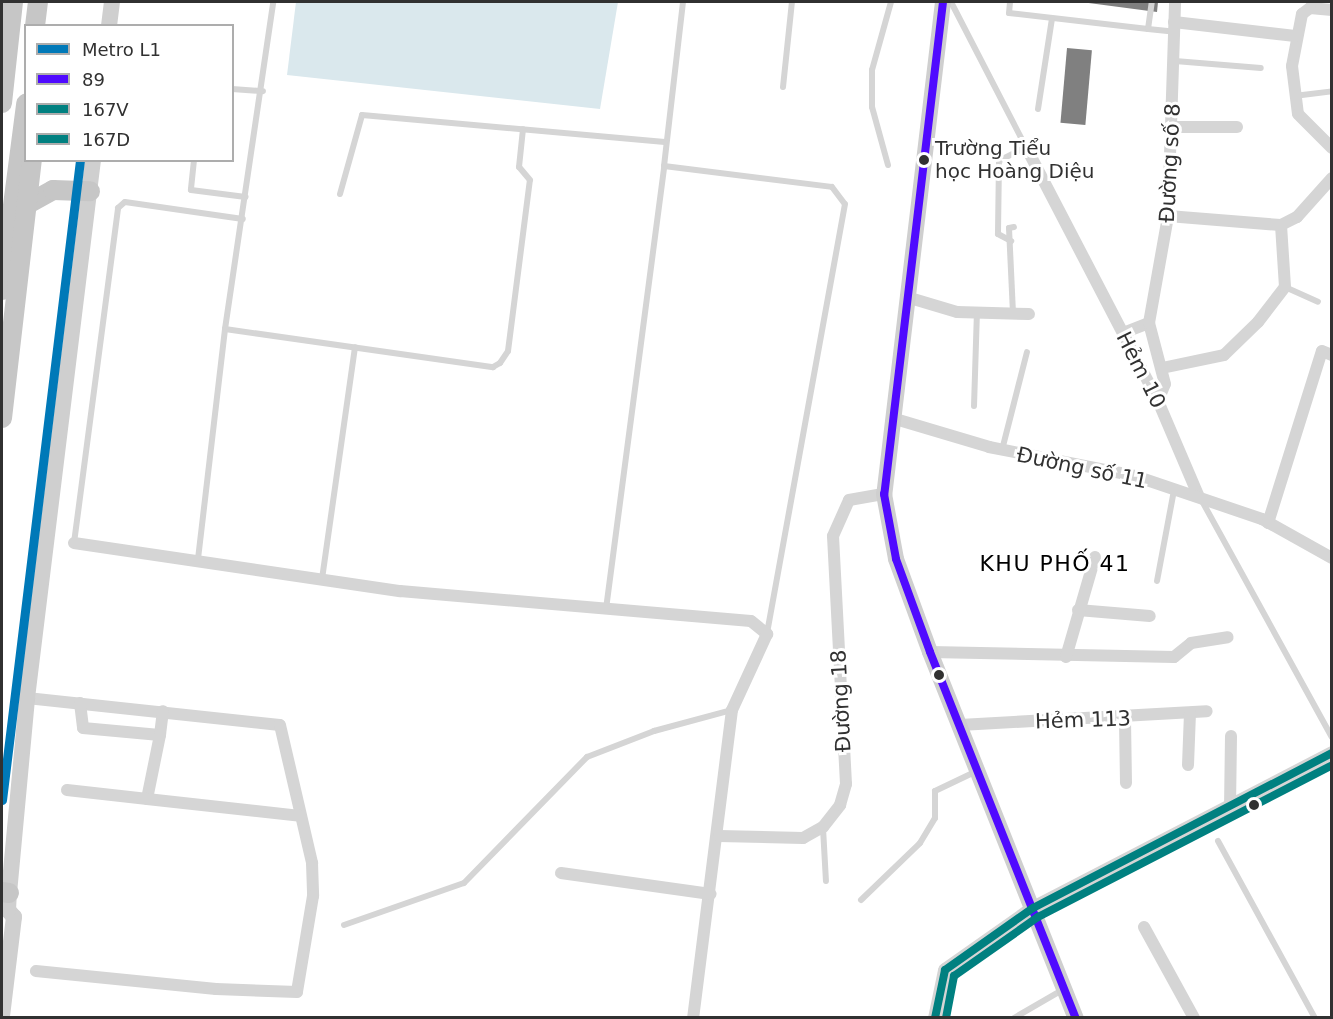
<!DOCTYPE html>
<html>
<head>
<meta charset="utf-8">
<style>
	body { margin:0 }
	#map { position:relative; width:1333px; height:1019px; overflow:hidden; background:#fff; font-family:"DejaVu Sans",sans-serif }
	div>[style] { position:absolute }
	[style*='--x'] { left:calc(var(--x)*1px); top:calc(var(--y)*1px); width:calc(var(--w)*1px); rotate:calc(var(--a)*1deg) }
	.water>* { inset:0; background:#dae8ed }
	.building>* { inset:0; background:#808080; transform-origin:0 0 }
	.service>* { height:6px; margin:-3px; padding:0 3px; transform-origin:3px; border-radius:3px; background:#d5d5d5 }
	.minor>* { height:12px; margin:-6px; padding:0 6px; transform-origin:6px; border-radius:6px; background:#d5d5d5 }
	.tertiary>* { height:15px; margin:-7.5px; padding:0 7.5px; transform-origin:7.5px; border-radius:7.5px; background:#d5d5d5 }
	.secondary>* { height:16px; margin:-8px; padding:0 8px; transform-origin:8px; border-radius:8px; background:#cfcfcf }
	.trunk>* { height:20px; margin:-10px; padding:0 10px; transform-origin:10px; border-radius:10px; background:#c6c6c6 }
	.bus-1>* { height:8px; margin:-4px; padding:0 4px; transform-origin:4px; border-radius:4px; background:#4f0aff }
	.bus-2>* { height:8px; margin:-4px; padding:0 4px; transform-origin:4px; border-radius:4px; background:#008080 }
	.bus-3>* { height:8px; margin:-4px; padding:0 4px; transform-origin:4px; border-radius:4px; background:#008080 }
	.metro-1>* { height:9px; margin:-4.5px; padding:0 4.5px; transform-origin:4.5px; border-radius:4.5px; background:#0079b8 }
	.dots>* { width:16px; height:16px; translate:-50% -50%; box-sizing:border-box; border:3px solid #fff; border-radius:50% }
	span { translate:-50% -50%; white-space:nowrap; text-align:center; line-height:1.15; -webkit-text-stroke:6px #fff; paint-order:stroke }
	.bus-label { font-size:20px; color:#313131 }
	.left { translate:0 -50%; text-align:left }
	.street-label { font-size:21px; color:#313131 }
	.neighbourhood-label { font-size:22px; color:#000; letter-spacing:1.5px }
	.frame { position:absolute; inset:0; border:3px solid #313131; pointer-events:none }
	.legend { position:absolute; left:24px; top:24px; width:210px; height:138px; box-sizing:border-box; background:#fff; border:2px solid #adadad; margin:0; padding:8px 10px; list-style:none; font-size:18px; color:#313131 }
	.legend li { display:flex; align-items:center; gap:12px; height:30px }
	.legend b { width:30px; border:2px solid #adadad }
</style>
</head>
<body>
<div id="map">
	<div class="water">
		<i style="clip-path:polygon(296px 2px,618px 2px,600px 109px,287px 75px)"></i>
	</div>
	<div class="building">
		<i style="clip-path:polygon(1081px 2px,1158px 2px,1157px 12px)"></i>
		<i style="left:1067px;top:48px;width:25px;height:75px;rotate:5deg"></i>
	</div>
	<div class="service">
		<i style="--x:683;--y:2;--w:165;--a:96.6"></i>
		<i style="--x:664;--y:166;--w:169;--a:7.1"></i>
		<i style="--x:832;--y:187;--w:21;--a:53"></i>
		<i style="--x:845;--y:204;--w:436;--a:100.3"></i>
		<i style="--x:951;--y:2;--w:163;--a:62.7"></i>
		<i style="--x:1026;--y:147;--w:30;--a:153"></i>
		<i style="--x:999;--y:161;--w:73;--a:90.8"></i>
		<i style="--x:998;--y:234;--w:15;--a:28"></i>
		<i style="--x:1010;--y:2;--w:11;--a:95"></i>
		<i style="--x:1009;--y:13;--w:140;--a:6.6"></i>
		<i style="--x:1148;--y:29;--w:27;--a:-82"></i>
		<i style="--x:1148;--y:29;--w:27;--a:6"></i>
		<i style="--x:1175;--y:61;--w:86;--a:4.7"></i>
		<i style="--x:783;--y:87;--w:85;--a:-84"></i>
		<i style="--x:232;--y:89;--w:31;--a:4"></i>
		<i style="--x:1294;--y:96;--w:38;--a:-7"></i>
		<i style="--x:1038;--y:109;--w:91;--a:-81.2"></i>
		<i style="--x:194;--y:160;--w:30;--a:96"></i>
		<i style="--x:191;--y:190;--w:55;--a:7.3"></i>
		<i style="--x:888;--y:165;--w:60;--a:-105.4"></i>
		<i style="--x:872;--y:107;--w:37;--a:-90"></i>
		<i style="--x:872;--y:70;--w:71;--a:-74.4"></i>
		<i style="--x:340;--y:194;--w:82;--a:-74.4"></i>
		<i style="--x:362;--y:115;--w:304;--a:5.1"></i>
		<i style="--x:1285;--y:287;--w:36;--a:24"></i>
		<i style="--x:1013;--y:313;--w:85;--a:-92.7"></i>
		<i style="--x:1009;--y:228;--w:5;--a:-11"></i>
		<i style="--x:225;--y:329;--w:271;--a:8.1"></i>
		<i style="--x:493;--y:367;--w:8;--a:-30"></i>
		<i style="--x:500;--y:363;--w:14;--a:-56"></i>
		<i style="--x:508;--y:351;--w:172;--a:-82.7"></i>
		<i style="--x:530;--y:180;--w:17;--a:-130"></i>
		<i style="--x:519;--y:167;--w:38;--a:-84"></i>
		<i style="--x:974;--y:406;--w:93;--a:-88.2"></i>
		<i style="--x:1002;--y:450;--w:101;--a:-75.7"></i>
		<i style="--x:1202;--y:501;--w:269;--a:61.2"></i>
		<i style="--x:74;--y:543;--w:338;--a:-82.5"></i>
		<i style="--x:118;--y:208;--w:9;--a:-41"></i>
		<i style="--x:125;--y:202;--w:119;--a:8.2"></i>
		<i style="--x:198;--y:559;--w:232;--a:-83.3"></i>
		<i style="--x:225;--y:329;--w:331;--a:-81.6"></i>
		<i style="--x:322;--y:579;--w:234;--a:-81.9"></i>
		<i style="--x:1157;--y:581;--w:93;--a:-79.4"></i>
		<i style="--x:606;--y:609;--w:447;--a:-82.5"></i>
		<i style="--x:823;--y:828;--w:53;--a:86.8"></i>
		<i style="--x:1218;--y:841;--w:202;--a:61.3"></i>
		<i style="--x:861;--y:900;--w:82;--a:-44"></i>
		<i style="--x:920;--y:843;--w:29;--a:-59"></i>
		<i style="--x:935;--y:818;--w:27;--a:-90"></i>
		<i style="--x:935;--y:791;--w:47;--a:-25.5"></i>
		<i style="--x:344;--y:925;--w:127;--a:-19.3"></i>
		<i style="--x:464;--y:883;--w:176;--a:-45.7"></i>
		<i style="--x:587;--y:757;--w:72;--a:-21.2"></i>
		<i style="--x:654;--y:731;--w:81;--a:-15.1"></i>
		<i style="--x:1014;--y:1018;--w:58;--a:-30.1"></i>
	</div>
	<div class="minor">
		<i style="--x:1332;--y:10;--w:22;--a:-175"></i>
		<i style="--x:1310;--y:8;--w:10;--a:143"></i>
		<i style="--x:1302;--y:14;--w:53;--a:100.9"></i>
		<i style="--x:1292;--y:66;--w:48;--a:82.9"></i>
		<i style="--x:1298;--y:114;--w:48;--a:45"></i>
		<i style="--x:1174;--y:22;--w:122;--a:6.6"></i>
		<i style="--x:1172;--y:127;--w:65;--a:0"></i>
		<i style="--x:1026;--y:147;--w:286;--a:62.5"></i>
		<i style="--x:1158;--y:401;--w:104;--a:66.9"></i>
		<i style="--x:1168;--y:216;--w:113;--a:4.6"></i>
		<i style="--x:910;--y:298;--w:49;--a:16.6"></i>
		<i style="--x:957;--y:312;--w:72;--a:1.6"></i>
		<i style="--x:1123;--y:333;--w:28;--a:-21"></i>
		<i style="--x:1162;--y:368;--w:63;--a:-11.8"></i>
		<i style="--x:1224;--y:355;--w:47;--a:-44.1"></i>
		<i style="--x:1258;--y:322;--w:44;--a:-52.4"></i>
		<i style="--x:1285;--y:287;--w:62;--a:-93.7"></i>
		<i style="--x:1281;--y:225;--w:18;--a:-27"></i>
		<i style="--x:1297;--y:217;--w:52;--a:-48.1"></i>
		<i style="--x:1158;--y:401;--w:18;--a:-68"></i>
		<i style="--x:1165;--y:384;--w:63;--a:-104.7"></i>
		<i style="--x:1149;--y:323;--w:109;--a:-79.9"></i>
		<i style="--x:1168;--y:216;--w:214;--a:-88.1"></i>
		<i style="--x:892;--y:418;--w:101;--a:16.6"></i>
		<i style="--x:989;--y:447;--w:149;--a:11.2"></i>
		<i style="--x:1135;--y:476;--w:134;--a:18.7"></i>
		<i style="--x:1262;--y:519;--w:80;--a:29.1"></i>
		<i style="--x:1268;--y:523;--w:180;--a:-72.6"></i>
		<i style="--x:1322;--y:351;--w:11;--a:22"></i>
		<i style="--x:74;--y:543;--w:330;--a:8.4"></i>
		<i style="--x:400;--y:591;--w:352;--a:4.9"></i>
		<i style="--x:751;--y:621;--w:21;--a:39"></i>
		<i style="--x:767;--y:634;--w:84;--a:114.7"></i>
		<i style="--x:732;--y:710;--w:310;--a:97.2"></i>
		<i style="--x:1078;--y:610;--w:72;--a:4.8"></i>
		<i style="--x:930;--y:652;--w:244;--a:1.2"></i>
		<i style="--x:1174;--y:657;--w:22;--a:-39"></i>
		<i style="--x:1191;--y:643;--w:37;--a:-9"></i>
		<i style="--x:1066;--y:657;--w:104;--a:-73.8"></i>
		<i style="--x:27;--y:698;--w:254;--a:6.1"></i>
		<i style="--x:280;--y:725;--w:142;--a:76.9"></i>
		<i style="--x:312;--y:863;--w:33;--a:88"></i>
		<i style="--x:313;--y:896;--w:97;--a:99.5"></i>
		<i style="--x:297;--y:992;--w:81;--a:-177.9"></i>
		<i style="--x:216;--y:989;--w:181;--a:-174.3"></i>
		<i style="--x:80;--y:703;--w:25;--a:83"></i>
		<i style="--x:83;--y:728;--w:77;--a:5.2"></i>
		<i style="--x:160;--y:735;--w:24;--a:-83"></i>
		<i style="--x:1125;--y:720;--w:63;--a:89.1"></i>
		<i style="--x:960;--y:725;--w:247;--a:-3.2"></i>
		<i style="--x:160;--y:735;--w:65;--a:101.5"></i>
		<i style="--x:147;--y:799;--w:154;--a:6.3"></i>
		<i style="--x:1188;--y:765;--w:52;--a:-87.8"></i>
		<i style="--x:67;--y:790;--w:81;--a:6.4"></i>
		<i style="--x:1230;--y:808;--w:72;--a:-89.2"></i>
		<i style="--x:719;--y:836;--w:84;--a:1.4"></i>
		<i style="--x:803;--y:838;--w:23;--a:-29"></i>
		<i style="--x:823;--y:827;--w:28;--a:-52"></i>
		<i style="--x:840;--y:805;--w:22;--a:-74"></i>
		<i style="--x:846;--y:784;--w:248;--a:-93"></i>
		<i style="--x:833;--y:536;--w:39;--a:-66"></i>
		<i style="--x:849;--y:500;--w:36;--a:-10"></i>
		<i style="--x:561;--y:873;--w:151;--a:8"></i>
		<i style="--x:1144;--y:927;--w:104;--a:61.2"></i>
	</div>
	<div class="tertiary">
		<i style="--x:935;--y:1018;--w:49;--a:-78.2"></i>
		<i style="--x:945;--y:970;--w:108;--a:-35.2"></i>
		<i style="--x:1033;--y:908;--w:337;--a:-27.4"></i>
	</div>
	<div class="secondary">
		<i style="--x:943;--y:2;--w:496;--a:96.8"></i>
		<i style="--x:884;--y:494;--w:66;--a:79.5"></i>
		<i style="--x:896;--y:559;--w:99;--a:69.9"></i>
		<i style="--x:930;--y:652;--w:394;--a:68.3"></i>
		<i style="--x:109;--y:26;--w:24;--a:-83"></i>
		<i style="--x:2;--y:1016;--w:100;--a:-83.1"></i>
		<i style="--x:14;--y:917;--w:9;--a:-131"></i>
		<i style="--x:8;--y:910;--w:17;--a:-87"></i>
		<i style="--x:9;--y:893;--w:196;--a:-84.7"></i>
		<i style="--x:27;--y:698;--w:542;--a:-83.01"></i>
	</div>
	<div class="trunk">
		<i style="--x:35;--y:26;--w:24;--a:-83"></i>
		<i style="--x:2;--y:103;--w:102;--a:-83.8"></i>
		<i style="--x:26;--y:205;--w:31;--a:-29"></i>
		<i style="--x:53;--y:190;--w:37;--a:2"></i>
		<i style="--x:2;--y:290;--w:188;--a:-82.6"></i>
		<i style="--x:2;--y:418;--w:260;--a:-83.4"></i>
		<i style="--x:2;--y:892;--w:7;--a:8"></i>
	</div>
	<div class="bus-1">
		<i style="--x:943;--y:2;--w:496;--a:96.8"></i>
		<i style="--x:884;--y:494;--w:66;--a:79.5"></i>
		<i style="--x:896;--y:559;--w:99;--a:69.9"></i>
		<i style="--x:930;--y:652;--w:394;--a:68.3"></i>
	</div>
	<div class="bus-2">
		<i style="--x:935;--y:1018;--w:49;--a:-78.2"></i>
		<i style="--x:945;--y:970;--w:108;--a:-35.2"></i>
		<i style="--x:1033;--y:908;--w:337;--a:-27.4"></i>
	</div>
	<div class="bus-3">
		<i style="--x:946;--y:1018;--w:43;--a:-79.2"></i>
		<i style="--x:954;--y:976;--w:103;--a:-35.1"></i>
		<i style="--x:1038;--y:917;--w:331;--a:-27.3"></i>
	</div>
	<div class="metro-1">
		<i style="--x:2;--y:800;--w:645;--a:-83.05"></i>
	</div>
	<div class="dots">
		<i style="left:924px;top:160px;background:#313131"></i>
		<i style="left:939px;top:675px;background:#313131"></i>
		<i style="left:1254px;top:805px;background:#313131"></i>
	</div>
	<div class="bus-label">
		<span class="left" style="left:935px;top:160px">Trường Tiểu<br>học Hoàng Diệu</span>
	</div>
	<div class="street-label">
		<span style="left:1170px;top:163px;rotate:-87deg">Đường số 8</span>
		<span style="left:1141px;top:370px;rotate:63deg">Hẻm 10</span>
		<span style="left:1082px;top:468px;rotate:12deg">Đường số 11</span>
		<span style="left:841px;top:701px;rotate:-93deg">Đường 18</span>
		<span style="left:1083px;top:720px;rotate:-2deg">Hẻm 113</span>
	</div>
	<div class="neighbourhood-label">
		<span style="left:1055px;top:564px">KHU PHỐ 41</span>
	</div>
	<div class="frame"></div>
	<ul class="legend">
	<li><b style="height:8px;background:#0079b8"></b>Metro L1</li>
	<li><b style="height:8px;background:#4f0aff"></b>89</li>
	<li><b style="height:8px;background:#008080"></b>167V</li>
	<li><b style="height:8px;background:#008080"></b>167D</li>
	</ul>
</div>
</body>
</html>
